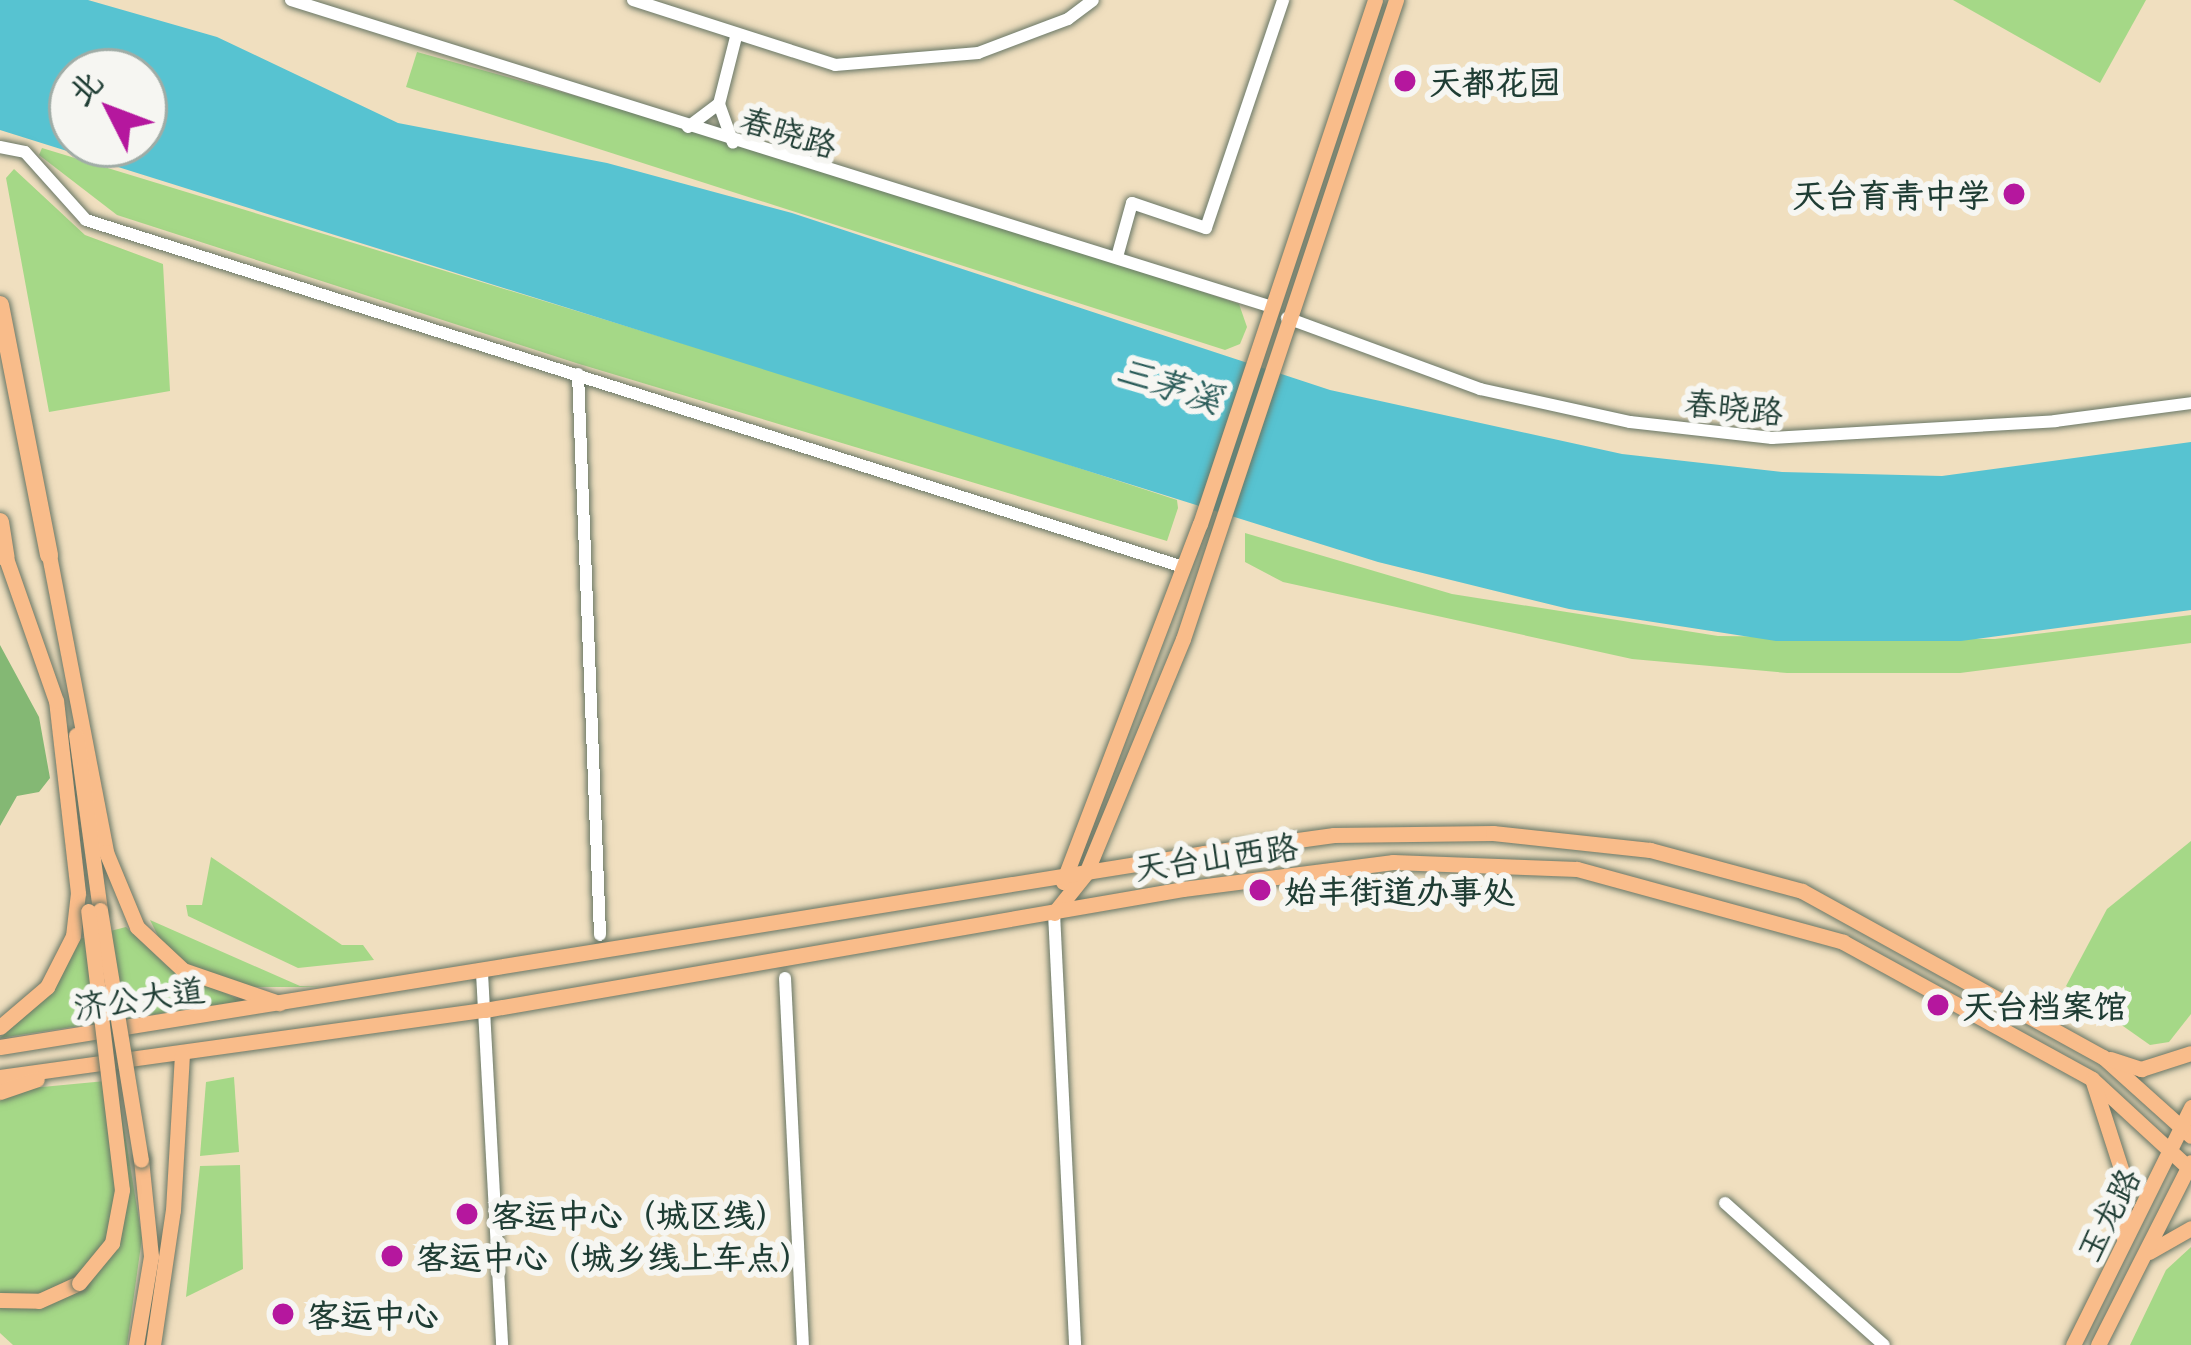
<!DOCTYPE html>
<html>
<head>
<meta charset="utf-8">
<style>
	body { margin:0 }
	#map { position:relative; width:2191px; height:1345px; overflow:hidden; background:#f0dfbf; font-family:"Playpen Sans","LXGW WenKai TC",sans-serif }
	div>[style] { position:absolute }
	[style*='--x'] { left:calc(var(--x)*1px); top:calc(var(--y)*1px); width:calc(var(--w)*1px); rotate:calc(var(--a)*1deg) }
	.green>* { inset:0; background:#a5d887 }
	.forest>* { inset:0; background:#84b874 }
	.water>* { inset:0; background:#57c3d1 }
	.roads { filter:drop-shadow(0 0 3px #687665) drop-shadow(0 0 3px #687665) }
	.minor>* { height:12px; margin:-6px; padding:0 6px; transform-origin:6px; border-radius:6px; background:#fff }
	.major>* { height:15px; margin:-7.5px; padding:0 7.5px; transform-origin:7.5px; border-radius:7.5px; background:#f9bc8a }
	.highway>* { height:18px; margin:-9px; padding:0 9px; transform-origin:9px; border-radius:9px; background:#f9bc8a }
	.bridges { filter:drop-shadow(0 0 3px #687665) drop-shadow(0 0 3px #687665) }
	.major-bridge>* { height:15px; margin:-7.5px; padding:0 7.5px; transform-origin:7.5px; border-radius:7.5px; background:#f9bc8a }
	.dots>* { width:33px; height:33px; translate:-50% -50%; box-sizing:border-box; border:6px solid #f6f6f2; border-radius:50% }
	span { translate:-50% -50%; white-space:nowrap; text-align:center; line-height:1.15; -webkit-text-stroke:12px #f6f6f2; paint-order:stroke }
	.poi-label { font-size:33px; color:#1f3d34; font-weight:700 }
	.left { translate:0 -50%; text-align:left }
	.right { translate:-100% -50%; text-align:right }
	.street-label { font-size:33px; color:#1f3d34 }
	.water-label { font-size:36px; color:#2d5e5b; font-style:italic }
	.north { position:absolute; left:48px; top:48px; width:120px; height:120px; box-sizing:border-box; background:#f6f6f2; border:3px solid #a0aca6; border-radius:50%; rotate:312deg; font-size:33px; font-weight:700; line-height:48px; text-align:center; color:#1f3d34 }
	.north::after { content:''; display:block; margin:auto; width:42px; height:54px; background:#b5179e; clip-path:polygon(50% 0,100% 100%,50% 72%,0 100%) }
</style>
</head>
<body>
<div id="map">
	<div class="green">
		<i style="clip-path:polygon(1953px 0,2146px 0,2100px 83px)"></i>
		<i style="clip-path:polygon(417px 52px,688px 127px,1113px 262px,1239px 304px,1247px 327px,1240px 344px,1225px 350px,406px 87px)"></i>
		<i style="clip-path:polygon(42px 148px,898px 409px,1177px 500px,1178px 508px,1167px 541px,576px 363px,117px 215px,39px 155px)"></i>
		<i style="clip-path:polygon(14px 169px,85px 235px,163px 264px,170px 391px,49px 412px,6px 178px)"></i>
		<i style="clip-path:polygon(1245px 533px,1452px 594px,1718px 636px,1995px 639px,2191px 615px,2191px 643px,1960px 673px,1787px 673px,1632px 659px,1283px 582px,1245px 562px)"></i>
		<i style="clip-path:polygon(2191px 841px,2191px 1014px,2169px 1042px,2150px 1045px,2066px 986px,2107px 909px)"></i>
		<i style="clip-path:polygon(211px 857px,342px 945px,363px 945px,374px 960px,298px 968px,188px 916px,186px 905px,202px 905px)"></i>
		<i style="clip-path:polygon(150px 920px,300px 986px,322px 987px,249px 987px,196px 971px,164px 948px)"></i>
		<i style="clip-path:polygon(126px 927px,167px 966px,242px 1001px,0 1038px,47px 997px,79px 939px)"></i>
		<i style="clip-path:polygon(234px 1077px,239px 1152px,200px 1156px,206px 1082px)"></i>
		<i style="clip-path:polygon(116px 1080px,142px 1238px,127px 1345px,13px 1345px,0 1333px,0 1091px)"></i>
		<i style="clip-path:polygon(240px 1165px,243px 1269px,186px 1297px,200px 1166px)"></i>
		<i style="clip-path:polygon(2191px 1247px,2191px 1345px,2130px 1345px,2166px 1270px)"></i>
	</div>
	<div class="forest">
		<i style="clip-path:polygon(0 645px,39px 717px,50px 778px,39px 792px,17px 796px,0 826px)"></i>
	</div>
	<div class="water">
		<i style="clip-path:polygon(evenodd,0 0,88px 0,217px 37px,398px 123px,607px 163px,792px 213px,1330px 390px,1622px 454px,1782px 472px,1942px 476px,2191px 442px,2191px 610px,1961px 641px,1776px 641px,1569px 609px,1378px 562px,0 130px,0 0,72px 72px,144px 72px,144px 144px,72px 144px,72px 72px)"></i>
	</div>
	<div class="roads">
		<div class="minor">
			<i style="--x:291;--y:0;--w:1028;--a:17.38"></i>
			<i style="--x:633;--y:0;--w:212;--a:17.8"></i>
			<i style="--x:835;--y:65;--w:144;--a:-4.8"></i>
			<i style="--x:978;--y:53;--w:96;--a:-20.7"></i>
			<i style="--x:1068;--y:19;--w:31;--a:-37"></i>
			<i style="--x:719;--y:104;--w:69;--a:-75.8"></i>
			<i style="--x:688;--y:127;--w:39;--a:-37"></i>
			<i style="--x:719;--y:104;--w:41;--a:70.3"></i>
			<i style="--x:0;--y:147;--w:25;--a:11"></i>
			<i style="--x:25;--y:152;--w:91;--a:48.1"></i>
			<i style="--x:86;--y:220;--w:1151;--a:17.55"></i>
			<i style="--x:1117;--y:257;--w:56;--a:-74.5"></i>
			<i style="--x:1132;--y:203;--w:78;--a:18.7"></i>
			<i style="--x:1206;--y:228;--w:241;--a:-71.3"></i>
			<i style="--x:1287;--y:318;--w:206;--a:20.2"></i>
			<i style="--x:1480;--y:389;--w:154;--a:12.4"></i>
			<i style="--x:1630;--y:422;--w:143;--a:6.4"></i>
			<i style="--x:1772;--y:438;--w:284;--a:-3.4"></i>
			<i style="--x:2055;--y:421;--w:137;--a:-7.5"></i>
			<i style="--x:578;--y:374;--w:561;--a:87.75"></i>
			<i style="--x:1054;--y:913;--w:433;--a:87.2"></i>
			<i style="--x:482;--y:973;--w:373;--a:86.9"></i>
			<i style="--x:785;--y:978;--w:367;--a:87.2"></i>
			<i style="--x:1725;--y:1203;--w:213;--a:41.8"></i>
		</div>
		<div class="major">
			<i style="--x:49;--y:555;--w:302;--a:79.1"></i>
			<i style="--x:106;--y:852;--w:81;--a:67.5"></i>
			<i style="--x:137;--y:927;--w:63;--a:43.1"></i>
			<i style="--x:183;--y:970;--w:102;--a:19"></i>
			<i style="--x:76;--y:735;--w:177;--a:82.2"></i>
			<i style="--x:1063;--y:882;--w:383;--a:-69.1"></i>
			<i style="--x:1200;--y:524;--w:552;--a:-71.53"></i>
			<i style="--x:1054;--y:913;--w:51;--a:-51.3"></i>
			<i style="--x:1086;--y:873;--w:253;--a:-67.5"></i>
			<i style="--x:1183;--y:639;--w:674;--a:-71.57"></i>
			<i style="--x:0;--y:1027;--w:62;--a:-40.4"></i>
			<i style="--x:47;--y:987;--w:57;--a:-63"></i>
			<i style="--x:73;--y:936;--w:43;--a:-83.4"></i>
			<i style="--x:78;--y:893;--w:193;--a:-96.5"></i>
			<i style="--x:56;--y:701;--w:151;--a:-109.3"></i>
			<i style="--x:0;--y:1047;--w:1220;--a:-9.15"></i>
			<i style="--x:1204;--y:853;--w:131;--a:-7.9"></i>
			<i style="--x:1334;--y:835;--w:159;--a:-0.7"></i>
			<i style="--x:1493;--y:833;--w:158;--a:6.2"></i>
			<i style="--x:1650;--y:850;--w:157;--a:15.1"></i>
			<i style="--x:1802;--y:891;--w:344;--a:28.9"></i>
			<i style="--x:2103;--y:1057;--w:118;--a:41.9"></i>
			<i style="--x:2110;--y:1059;--w:33;--a:18"></i>
			<i style="--x:2141;--y:1069;--w:52;--a:-17.7"></i>
			<i style="--x:0;--y:1077;--w:490;--a:-7.9"></i>
			<i style="--x:485;--y:1010;--w:708;--a:-9.83"></i>
			<i style="--x:1183;--y:889;--w:212;--a:-7.3"></i>
			<i style="--x:1393;--y:862;--w:184;--a:2.2"></i>
			<i style="--x:1577;--y:869;--w:276;--a:15.3"></i>
			<i style="--x:1843;--y:942;--w:284;--a:28.8"></i>
			<i style="--x:2092;--y:1079;--w:134;--a:42.6"></i>
			<i style="--x:2093;--y:1082;--w:98;--a:72.1"></i>
			<i style="--x:2123;--y:1175;--w:64;--a:89.1"></i>
			<i style="--x:0;--y:1092;--w:39;--a:-19"></i>
			<i style="--x:2149;--y:1252;--w:48;--a:-29.7"></i>
			<i style="--x:0;--y:1300;--w:39;--a:1"></i>
			<i style="--x:39;--y:1301;--w:44;--a:-24.2"></i>
			<i style="--x:136;--y:1345;--w:90;--a:-80.4"></i>
			<i style="--x:151;--y:1256;--w:97;--a:-95.9"></i>
			<i style="--x:153;--y:1345;--w:136;--a:-81.6"></i>
			<i style="--x:173;--y:1210;--w:155;--a:-86.7"></i>
			<i style="--x:2073;--y:1345;--w:266;--a:-63.6"></i>
			<i style="--x:2098;--y:1345;--w:205;--a:-63.1"></i>
		</div>
		<div class="highway">
			<i style="--x:0;--y:305;--w:255;--a:78.9"></i>
			<i style="--x:0;--y:522;--w:36;--a:81"></i>
		</div>
	</div>
	<div class="bridges">
		<div class="major-bridge">
			<i style="--x:100;--y:910;--w:253;--a:80.7"></i>
			<i style="--x:79;--y:1283;--w:52;--a:-50.5"></i>
			<i style="--x:112;--y:1243;--w:54;--a:-79.3"></i>
			<i style="--x:122;--y:1190;--w:281;--a:-96.9"></i>
		</div>
	</div>
	<div class="dots">
		<i style="left:1405px;top:81px;background:#b5179e"></i>
		<i style="left:2014px;top:194px;background:#b5179e"></i>
		<i style="left:1260px;top:890px;background:#b5179e"></i>
		<i style="left:1938px;top:1005px;background:#b5179e"></i>
		<i style="left:467px;top:1214px;background:#b5179e"></i>
		<i style="left:392px;top:1256px;background:#b5179e"></i>
		<i style="left:283px;top:1314px;background:#b5179e"></i>
	</div>
	<div class="poi-label">
		<span class="left" style="left:1429px;top:81px">天都花园</span>
		<span class="right" style="left:1990px;top:194px">天台育青中学</span>
		<span class="left" style="left:1284px;top:890px">始丰街道办事处</span>
		<span class="left" style="left:1962px;top:1005px">天台档案馆</span>
		<span class="left" style="left:491px;top:1214px">客运中心（城区线）</span>
		<span class="left" style="left:416px;top:1256px">客运中心（城乡线上车点）</span>
		<span class="left" style="left:307px;top:1314px">客运中心</span>
	</div>
	<div class="street-label">
		<span style="left:789px;top:131px;rotate:17deg">春晓路</span>
		<span style="left:1734px;top:406px;rotate:6deg">春晓路</span>
		<span style="left:1216px;top:856px;rotate:-8deg">天台山西路</span>
		<span style="left:139px;top:997px;rotate:-8deg">济公大道</span>
		<span style="left:2107px;top:1214px;rotate:-63deg">玉龙路</span>
	</div>
	<div class="water-label">
		<span style="left:1170px;top:383px;rotate:18deg">三茅溪</span>
	</div>
	<div class="north">北</div>
</div>
</body>
</html>
